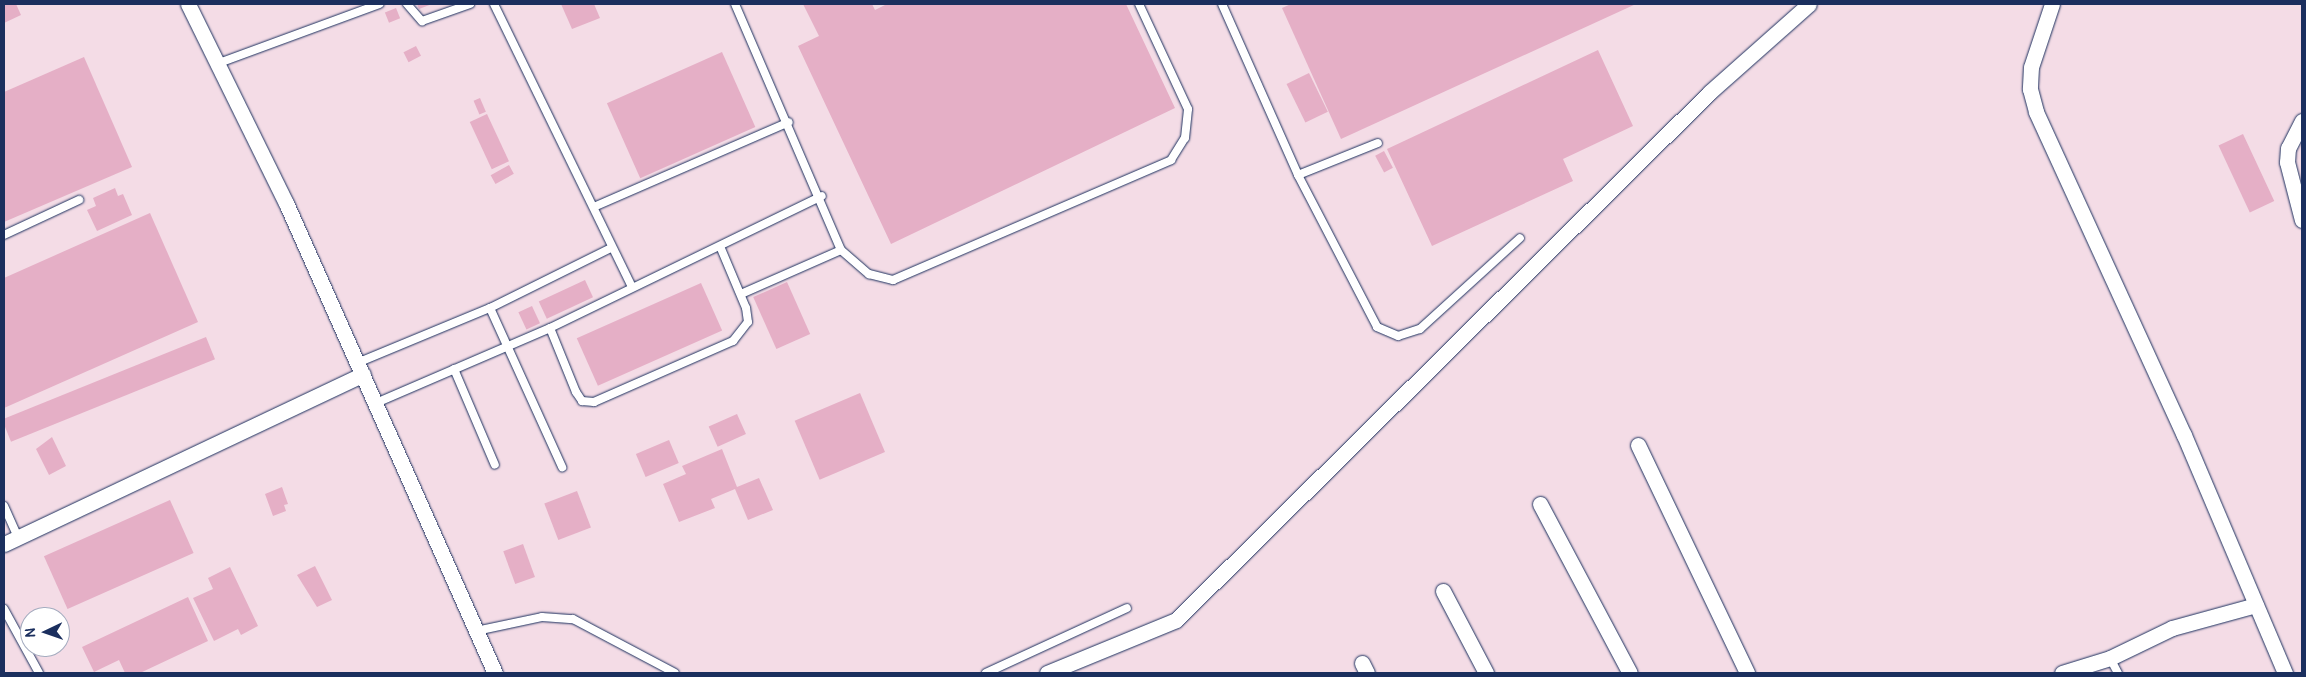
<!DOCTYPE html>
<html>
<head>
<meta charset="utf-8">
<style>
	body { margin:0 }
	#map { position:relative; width:2306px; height:677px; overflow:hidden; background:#faeff4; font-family:Pangolin,sans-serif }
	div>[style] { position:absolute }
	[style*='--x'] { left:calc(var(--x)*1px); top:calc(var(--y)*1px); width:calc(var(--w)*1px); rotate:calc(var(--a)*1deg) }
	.built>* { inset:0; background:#f4dce6 }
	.building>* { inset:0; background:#e5afc6; transform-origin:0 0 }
	.roads { filter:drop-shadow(0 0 1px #1b2f5e) drop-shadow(0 0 1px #1b2f5e) }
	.service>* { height:8px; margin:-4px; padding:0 4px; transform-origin:4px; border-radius:4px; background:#fff }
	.minor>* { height:15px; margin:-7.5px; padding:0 7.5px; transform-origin:7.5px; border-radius:7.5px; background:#fff }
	span { translate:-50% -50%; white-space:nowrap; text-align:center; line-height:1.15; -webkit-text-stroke:4px #fff; paint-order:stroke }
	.frame { position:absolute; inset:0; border:5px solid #1b2f5e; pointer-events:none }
	.north { position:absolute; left:20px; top:607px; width:50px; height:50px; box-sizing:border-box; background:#fff; border:1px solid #a4acbf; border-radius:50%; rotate:267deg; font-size:14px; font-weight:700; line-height:20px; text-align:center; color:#1b2f5e }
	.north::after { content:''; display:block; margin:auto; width:18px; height:22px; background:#1b2f5e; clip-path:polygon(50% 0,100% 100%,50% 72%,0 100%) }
</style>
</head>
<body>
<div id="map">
	<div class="built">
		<i style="clip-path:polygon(evenodd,4px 4px,2302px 4px,2302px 673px,4px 673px,4px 4px,30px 617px,60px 617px,60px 647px,30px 647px,30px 617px)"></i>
	</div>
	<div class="building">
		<i style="clip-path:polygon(4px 4px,16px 4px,21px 15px,4px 23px)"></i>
		<i style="clip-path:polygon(417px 4px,432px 4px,419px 9px)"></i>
		<i style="clip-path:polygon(561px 4px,594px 4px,600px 18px,572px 29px)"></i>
		<i style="clip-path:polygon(803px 4px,872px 4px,875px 10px,887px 4px,1126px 4px,1175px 108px,891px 244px,798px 46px,819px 36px)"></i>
		<i style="clip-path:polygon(1291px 4px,1636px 4px,1341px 139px,1282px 8px)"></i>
		<i style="left:396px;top:8px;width:11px;height:12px;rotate:68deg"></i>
		<i style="left:416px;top:46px;width:11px;height:14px;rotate:63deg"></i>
		<i style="clip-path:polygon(1598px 50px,1633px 126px,1563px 159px,1573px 181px,1432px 246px,1387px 149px)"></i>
		<i style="left:722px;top:52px;width:82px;height:126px;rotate:66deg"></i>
		<i style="clip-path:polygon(84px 57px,132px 167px,4px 222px,4px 92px)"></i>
		<i style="left:1309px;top:73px;width:43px;height:25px;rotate:64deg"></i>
		<i style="left:480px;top:98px;width:15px;height:7px;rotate:67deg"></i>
		<i style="left:487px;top:114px;width:52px;height:19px;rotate:65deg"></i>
		<i style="left:2243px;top:134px;width:74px;height:27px;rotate:65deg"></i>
		<i style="left:1384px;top:151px;width:19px;height:10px;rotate:62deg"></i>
		<i style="left:509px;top:165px;width:10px;height:21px;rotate:61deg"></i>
		<i style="clip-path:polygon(115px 188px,118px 196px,123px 194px,132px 215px,97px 231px,87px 210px,96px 206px,93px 198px)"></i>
		<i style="clip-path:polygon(150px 213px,198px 322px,4px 408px,4px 278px)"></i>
		<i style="left:585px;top:280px;width:19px;height:51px;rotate:65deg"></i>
		<i style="left:787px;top:282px;width:57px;height:37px;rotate:66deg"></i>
		<i style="left:701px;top:283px;width:52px;height:136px;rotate:66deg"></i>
		<i style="left:532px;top:306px;width:19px;height:15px;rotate:65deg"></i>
		<i style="left:206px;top:337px;width:24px;height:220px;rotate:68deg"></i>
		<i style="left:860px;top:393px;width:64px;height:71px;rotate:67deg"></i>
		<i style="left:737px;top:414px;width:22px;height:31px;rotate:66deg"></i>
		<i style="clip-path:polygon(52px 437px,66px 466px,49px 475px,36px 449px)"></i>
		<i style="left:669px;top:440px;width:25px;height:36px;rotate:67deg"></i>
		<i style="clip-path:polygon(722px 449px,737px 487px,759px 478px,773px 510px,748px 520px,735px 489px,711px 499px,715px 508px,679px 522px,663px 484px,686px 474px,682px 466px)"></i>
		<i style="clip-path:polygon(282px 487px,288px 504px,284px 505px,286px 511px,273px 516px,265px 494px)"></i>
		<i style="left:577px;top:491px;width:39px;height:35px;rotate:69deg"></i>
		<i style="left:170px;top:500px;width:58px;height:138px;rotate:66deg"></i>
		<i style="left:523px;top:544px;width:35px;height:21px;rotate:70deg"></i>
		<i style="clip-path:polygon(315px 566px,332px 600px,317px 607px,297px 575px)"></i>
		<i style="clip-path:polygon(230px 567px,258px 626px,241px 635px,238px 629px,214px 641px,193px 598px,213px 589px,208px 578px)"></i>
		<i style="clip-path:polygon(188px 597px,208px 641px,140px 673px,125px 673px,119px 660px,94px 672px,82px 647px)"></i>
	</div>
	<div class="roads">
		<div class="service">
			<i style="--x:407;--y:4;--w:23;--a:49"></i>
			<i style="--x:422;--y:21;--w:51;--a:-19.5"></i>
			<i style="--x:494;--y:4;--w:315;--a:64"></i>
			<i style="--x:735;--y:4;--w:268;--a:66.7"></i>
			<i style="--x:841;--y:250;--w:37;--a:41"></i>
			<i style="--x:869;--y:274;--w:25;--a:14"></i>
			<i style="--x:893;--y:280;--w:303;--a:-23.3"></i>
			<i style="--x:1171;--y:160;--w:26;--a:-58"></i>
			<i style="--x:1185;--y:138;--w:29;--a:-84"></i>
			<i style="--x:1188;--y:109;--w:116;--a:-115"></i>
			<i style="--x:1222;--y:4;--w:187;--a:66"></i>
			<i style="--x:1298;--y:175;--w:171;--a:62.5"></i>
			<i style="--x:1377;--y:327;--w:23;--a:23"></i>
			<i style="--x:1398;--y:336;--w:23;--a:-18"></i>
			<i style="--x:1420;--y:329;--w:135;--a:-42.3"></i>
			<i style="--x:219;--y:63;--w:171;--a:-20.2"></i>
			<i style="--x:1298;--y:175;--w:86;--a:-21.8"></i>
			<i style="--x:596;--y:206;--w:210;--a:-23.5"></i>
			<i style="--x:4;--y:235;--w:83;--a:-25"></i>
			<i style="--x:741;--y:294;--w:109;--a:-23.7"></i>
			<i style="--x:490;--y:308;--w:175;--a:65.6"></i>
			<i style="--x:550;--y:328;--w:69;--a:67.9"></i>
			<i style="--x:576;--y:392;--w:11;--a:56"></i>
			<i style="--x:582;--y:401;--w:12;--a:5"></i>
			<i style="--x:594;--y:402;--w:152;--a:-23.7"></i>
			<i style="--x:733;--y:341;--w:24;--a:-52"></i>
			<i style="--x:748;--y:322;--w:14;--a:-98"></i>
			<i style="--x:746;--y:308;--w:67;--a:-112.8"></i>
			<i style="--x:357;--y:363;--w:144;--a:-22.5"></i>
			<i style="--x:490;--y:308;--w:135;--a:-26.4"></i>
			<i style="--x:454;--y:369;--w:104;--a:66.9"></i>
			<i style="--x:376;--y:403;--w:189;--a:-23.3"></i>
			<i style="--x:550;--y:328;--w:302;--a:-25.9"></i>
			<i style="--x:4;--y:506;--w:35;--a:66"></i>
			<i style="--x:4;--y:609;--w:73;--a:61.3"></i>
			<i style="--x:476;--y:631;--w:67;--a:-12"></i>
			<i style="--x:542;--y:617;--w:31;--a:4"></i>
			<i style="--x:573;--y:619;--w:115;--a:27.9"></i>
			<i style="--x:2110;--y:658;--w:17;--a:62"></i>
			<i style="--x:986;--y:673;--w:155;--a:-24.7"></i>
		</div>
		<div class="minor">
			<i style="--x:188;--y:4;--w:222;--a:63.8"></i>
			<i style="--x:286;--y:203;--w:514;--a:66.03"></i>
			<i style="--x:2052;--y:4;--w:66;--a:108.4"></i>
			<i style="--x:2031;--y:67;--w:22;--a:93"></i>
			<i style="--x:2030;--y:89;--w:24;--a:75"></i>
			<i style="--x:2036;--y:112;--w:355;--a:65.4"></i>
			<i style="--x:2184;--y:435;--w:259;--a:67"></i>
			<i style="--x:2302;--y:121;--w:30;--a:117"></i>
			<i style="--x:2288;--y:148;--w:14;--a:94"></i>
			<i style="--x:2287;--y:162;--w:60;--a:75.5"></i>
			<i style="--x:1638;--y:445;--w:253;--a:64.4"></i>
			<i style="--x:1540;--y:504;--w:191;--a:62"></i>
			<i style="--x:4;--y:544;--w:397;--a:-25.3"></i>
			<i style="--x:1443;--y:591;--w:93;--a:62.3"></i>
			<i style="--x:1362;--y:663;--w:11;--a:63"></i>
			<i style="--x:1047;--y:673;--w:139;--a:-22.3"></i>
			<i style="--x:1176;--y:620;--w:751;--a:-44.68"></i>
			<i style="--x:1710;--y:92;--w:132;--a:-41.6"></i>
			<i style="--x:2062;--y:673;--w:50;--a:-17.4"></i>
			<i style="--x:2110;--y:658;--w:69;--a:-25.8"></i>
			<i style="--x:2172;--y:628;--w:87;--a:-15.3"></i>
		</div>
	</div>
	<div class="frame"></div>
	<div class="north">N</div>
</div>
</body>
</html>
